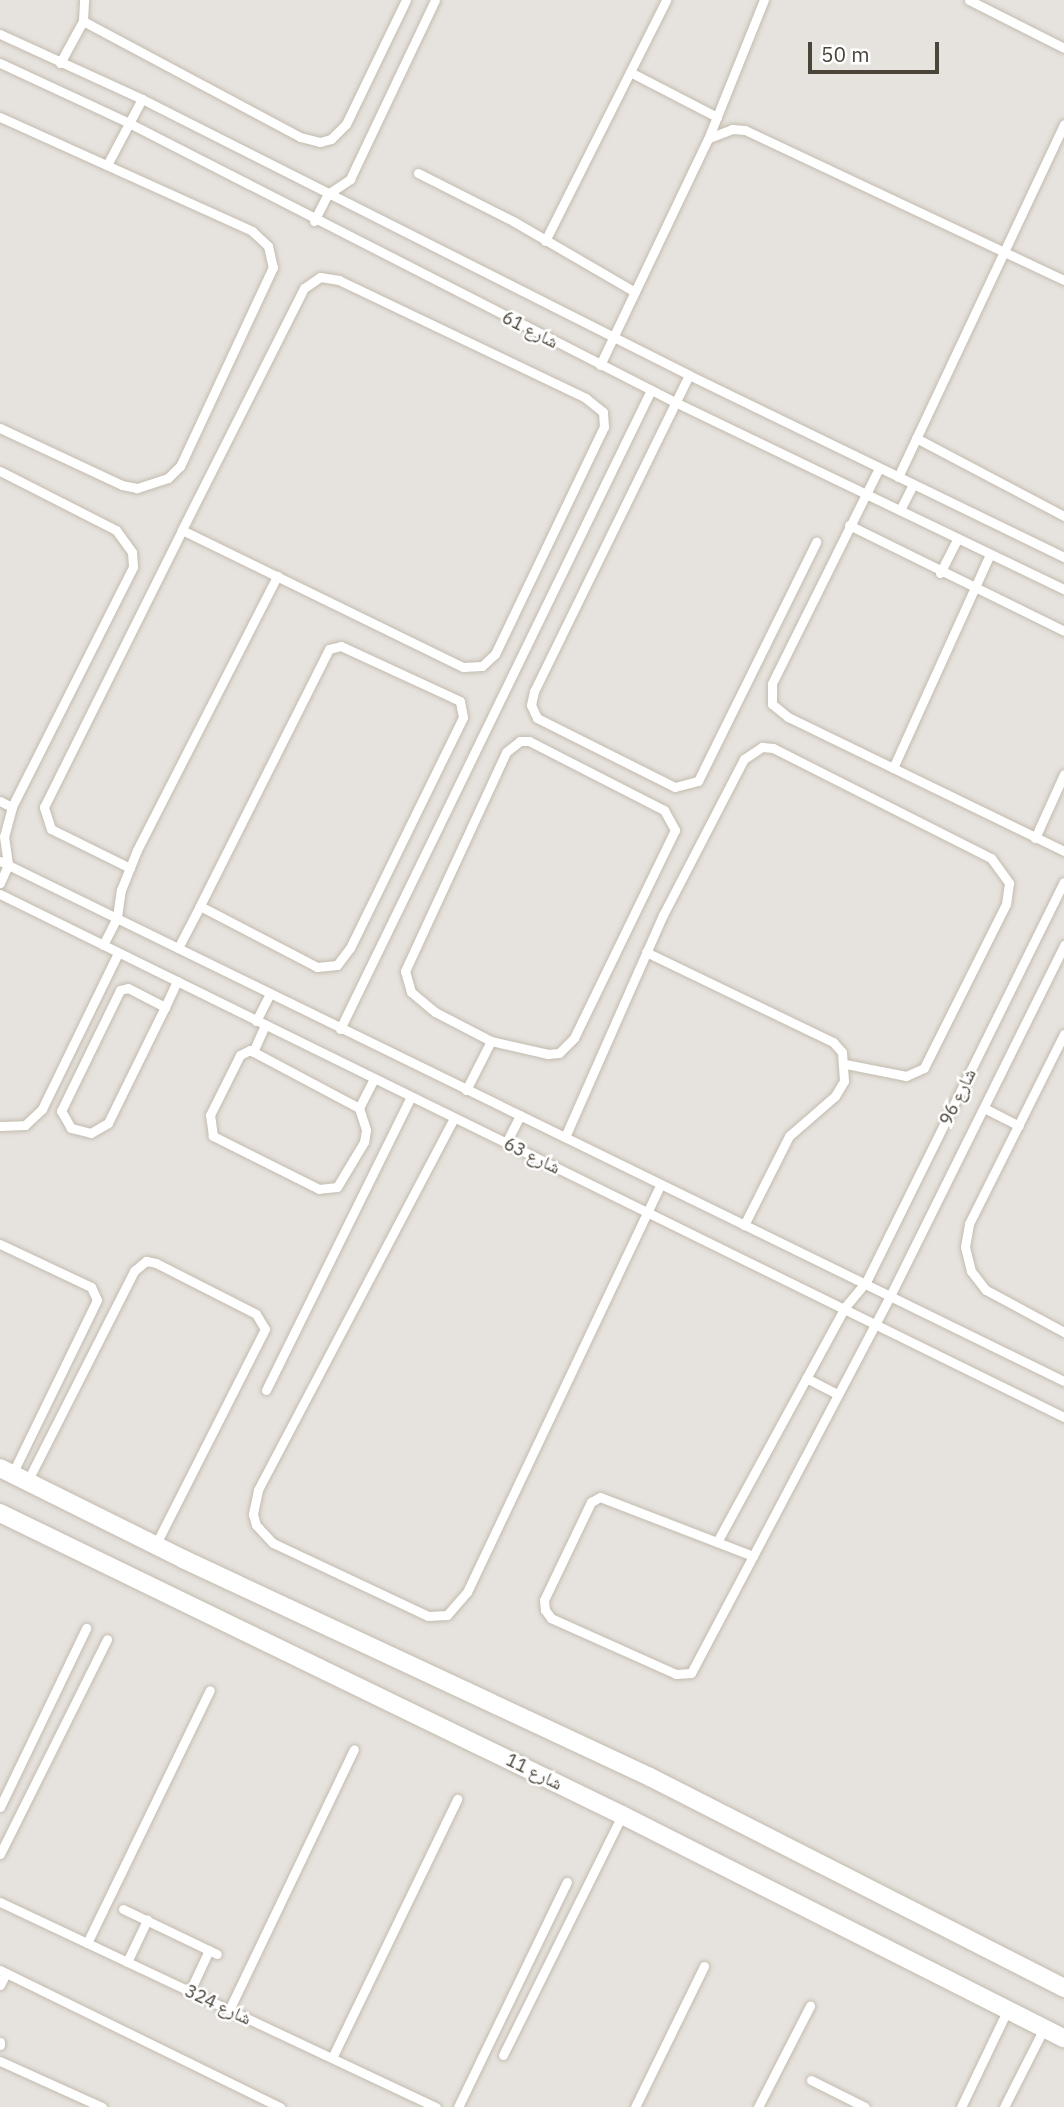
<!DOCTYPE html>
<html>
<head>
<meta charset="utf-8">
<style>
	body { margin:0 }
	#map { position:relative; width:1064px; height:2107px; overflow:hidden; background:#f6f3ec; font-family:"IBM Plex Sans","Noto Naskh Arabic",sans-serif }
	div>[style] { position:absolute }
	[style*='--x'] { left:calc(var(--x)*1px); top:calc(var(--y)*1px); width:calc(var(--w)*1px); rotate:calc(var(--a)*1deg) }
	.industrial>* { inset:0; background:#e6e2dd; transform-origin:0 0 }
	.roads { filter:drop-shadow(0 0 2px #c2bbae) drop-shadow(0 0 2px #c2bbae) }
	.lane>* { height:9px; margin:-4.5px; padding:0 4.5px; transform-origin:4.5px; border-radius:4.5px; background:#fff }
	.street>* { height:18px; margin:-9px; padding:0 9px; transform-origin:9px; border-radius:9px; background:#fff }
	span { translate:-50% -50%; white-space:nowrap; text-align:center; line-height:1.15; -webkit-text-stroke:5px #fff; paint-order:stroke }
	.street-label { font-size:18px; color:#4b4439 }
	.scale { position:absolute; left:808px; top:42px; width:131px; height:32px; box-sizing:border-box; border:4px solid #4b4439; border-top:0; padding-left:9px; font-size:21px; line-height:24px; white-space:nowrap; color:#4b4439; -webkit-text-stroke:5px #fff; paint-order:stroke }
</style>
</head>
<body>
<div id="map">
	<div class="industrial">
		<i style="left:0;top:0;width:1064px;height:2107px"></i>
	</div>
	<div class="roads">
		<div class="lane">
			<i style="--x:969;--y:0;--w:106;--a:26.8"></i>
			<i style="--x:83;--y:21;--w:246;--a:28.1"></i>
			<i style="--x:300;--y:137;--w:21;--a:14"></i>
			<i style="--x:320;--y:142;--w:11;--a:-15"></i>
			<i style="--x:331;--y:139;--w:21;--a:-45"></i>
			<i style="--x:346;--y:124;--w:138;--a:-64.2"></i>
			<i style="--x:0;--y:34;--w:156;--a:24.6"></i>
			<i style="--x:142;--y:99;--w:613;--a:26.77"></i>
			<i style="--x:689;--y:375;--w:417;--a:25.9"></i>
			<i style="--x:0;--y:63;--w:142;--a:24.9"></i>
			<i style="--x:129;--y:123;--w:613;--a:27.07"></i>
			<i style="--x:675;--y:402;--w:432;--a:25.7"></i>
			<i style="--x:60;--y:63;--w:48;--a:-61.3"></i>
			<i style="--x:83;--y:21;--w:21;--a:-87"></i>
			<i style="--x:630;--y:72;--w:98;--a:27.3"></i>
			<i style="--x:0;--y:117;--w:277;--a:24.3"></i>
			<i style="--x:252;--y:231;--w:22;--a:43"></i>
			<i style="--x:268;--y:246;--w:22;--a:77"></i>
			<i style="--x:273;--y:267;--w:220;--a:115"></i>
			<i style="--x:180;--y:466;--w:17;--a:135"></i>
			<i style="--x:168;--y:478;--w:33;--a:162"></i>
			<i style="--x:137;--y:488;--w:15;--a:-169"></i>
			<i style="--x:122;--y:485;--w:135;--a:-155"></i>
			<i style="--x:709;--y:138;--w:25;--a:-21"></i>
			<i style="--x:732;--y:129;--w:13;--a:4"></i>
			<i style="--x:745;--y:130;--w:353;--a:25.2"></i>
			<i style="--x:107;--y:165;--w:75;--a:-62.1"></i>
			<i style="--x:418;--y:173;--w:106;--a:26.8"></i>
			<i style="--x:513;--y:221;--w:141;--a:30.2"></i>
			<i style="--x:314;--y:221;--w:30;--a:-63"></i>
			<i style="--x:328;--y:194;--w:27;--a:-34"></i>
			<i style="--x:350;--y:179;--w:198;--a:-64.6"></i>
			<i style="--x:545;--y:241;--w:270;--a:-63.3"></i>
			<i style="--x:600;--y:365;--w:250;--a:-64.5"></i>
			<i style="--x:708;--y:139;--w:150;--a:-68.1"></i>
			<i style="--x:689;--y:375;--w:352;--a:116.1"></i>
			<i style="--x:534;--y:691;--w:14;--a:102"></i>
			<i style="--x:531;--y:705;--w:14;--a:65"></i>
			<i style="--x:537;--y:718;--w:154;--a:26.6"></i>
			<i style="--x:675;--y:787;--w:24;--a:-15"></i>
			<i style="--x:698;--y:781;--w:267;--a:-63.7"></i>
			<i style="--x:916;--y:438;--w:167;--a:27.8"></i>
			<i style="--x:879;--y:468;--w:241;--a:116.4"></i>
			<i style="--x:772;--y:684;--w:20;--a:90"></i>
			<i style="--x:772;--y:704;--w:21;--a:39"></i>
			<i style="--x:788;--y:717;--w:307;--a:25.9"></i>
			<i style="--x:0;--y:471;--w:130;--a:27"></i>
			<i style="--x:116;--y:530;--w:27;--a:54"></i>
			<i style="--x:132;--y:552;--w:15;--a:86"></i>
			<i style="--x:133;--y:567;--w:269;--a:116.8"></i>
			<i style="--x:12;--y:807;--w:30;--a:105"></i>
			<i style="--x:4;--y:836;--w:29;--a:82"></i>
			<i style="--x:8;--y:865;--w:20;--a:114"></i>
			<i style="--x:898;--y:477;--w:390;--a:-64.8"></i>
			<i style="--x:900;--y:510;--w:29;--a:-63"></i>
			<i style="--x:849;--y:525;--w:240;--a:26.2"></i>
			<i style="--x:940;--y:573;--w:39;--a:-63"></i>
			<i style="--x:520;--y:741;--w:9;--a:0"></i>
			<i style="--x:529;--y:741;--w:152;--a:27.1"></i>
			<i style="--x:664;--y:810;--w:23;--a:61"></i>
			<i style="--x:675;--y:830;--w:231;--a:115.9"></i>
			<i style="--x:574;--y:1038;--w:21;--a:135"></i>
			<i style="--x:559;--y:1053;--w:11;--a:175"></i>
			<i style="--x:548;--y:1054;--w:58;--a:-167.2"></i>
			<i style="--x:491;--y:1041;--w:63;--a:-152.6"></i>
			<i style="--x:435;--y:1012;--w:31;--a:-140"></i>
			<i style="--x:411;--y:992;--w:22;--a:-106"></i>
			<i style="--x:405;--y:971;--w:241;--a:-65.2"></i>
			<i style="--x:506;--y:752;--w:18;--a:-38"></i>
			<i style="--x:893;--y:768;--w:235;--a:-65.6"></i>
			<i style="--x:0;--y:801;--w:13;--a:27"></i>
			<i style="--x:1035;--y:838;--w:70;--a:-65.6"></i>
			<i style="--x:0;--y:861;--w:1184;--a:26.05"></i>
			<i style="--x:130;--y:868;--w:88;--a:-153.7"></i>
			<i style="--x:51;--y:829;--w:23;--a:-108"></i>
			<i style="--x:44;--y:807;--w:309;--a:-63.5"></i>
			<i style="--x:182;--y:530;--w:313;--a:26"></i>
			<i style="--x:463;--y:667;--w:19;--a:-3"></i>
			<i style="--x:482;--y:666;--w:18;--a:-43"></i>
			<i style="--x:495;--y:654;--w:252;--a:-64.4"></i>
			<i style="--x:604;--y:427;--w:15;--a:-94"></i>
			<i style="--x:603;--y:412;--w:22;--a:-141"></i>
			<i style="--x:586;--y:398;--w:274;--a:-154.5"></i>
			<i style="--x:339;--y:280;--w:19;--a:-171"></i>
			<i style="--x:320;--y:277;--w:19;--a:145"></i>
			<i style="--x:304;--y:288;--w:271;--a:116.8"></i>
			<i style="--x:0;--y:894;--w:1186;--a:26.18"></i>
			<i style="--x:103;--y:945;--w:31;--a:-63"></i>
			<i style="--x:117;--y:917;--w:27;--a:-82"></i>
			<i style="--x:121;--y:890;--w:43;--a:-68.2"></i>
			<i style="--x:137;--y:850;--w:308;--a:-62.9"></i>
			<i style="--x:178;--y:948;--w:47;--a:-62.4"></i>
			<i style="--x:200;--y:906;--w:132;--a:27.5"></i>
			<i style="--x:317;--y:967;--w:20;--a:-6"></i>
			<i style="--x:337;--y:965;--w:21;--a:-53"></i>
			<i style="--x:350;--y:948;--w:257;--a:-63.9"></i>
			<i style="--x:463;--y:717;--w:16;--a:-101"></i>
			<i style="--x:460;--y:701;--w:131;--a:-155.2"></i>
			<i style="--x:341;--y:646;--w:12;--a:166"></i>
			<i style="--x:329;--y:649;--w:288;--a:116.7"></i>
			<i style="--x:646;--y:952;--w:208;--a:25.7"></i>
			<i style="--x:833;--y:1042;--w:13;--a:48"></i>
			<i style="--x:842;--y:1052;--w:29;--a:86"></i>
			<i style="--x:844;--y:1081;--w:17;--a:121"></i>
			<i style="--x:835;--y:1096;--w:61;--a:139"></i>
			<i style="--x:789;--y:1136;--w:100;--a:116.8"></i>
			<i style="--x:165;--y:1007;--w:129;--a:116.2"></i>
			<i style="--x:108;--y:1123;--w:20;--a:150"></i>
			<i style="--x:91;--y:1133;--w:21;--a:-166"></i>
			<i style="--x:71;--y:1128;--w:20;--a:-120"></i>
			<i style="--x:61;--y:1111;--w:135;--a:-64"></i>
			<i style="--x:120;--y:990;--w:8;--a:-14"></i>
			<i style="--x:128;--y:988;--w:42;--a:27.2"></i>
			<i style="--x:165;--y:1007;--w:29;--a:-65"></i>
			<i style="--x:256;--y:1021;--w:30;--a:-63"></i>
			<i style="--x:340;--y:1029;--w:711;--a:-64.05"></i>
			<i style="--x:1064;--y:1034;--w:212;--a:116.6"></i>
			<i style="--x:969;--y:1224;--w:23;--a:100"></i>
			<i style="--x:965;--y:1247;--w:25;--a:76"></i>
			<i style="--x:971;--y:1271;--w:24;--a:52"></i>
			<i style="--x:986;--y:1290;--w:89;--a:28.3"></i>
			<i style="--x:250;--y:1050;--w:123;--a:28"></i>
			<i style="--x:359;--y:1108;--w:23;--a:72"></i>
			<i style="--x:366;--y:1130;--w:12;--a:99"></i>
			<i style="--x:364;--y:1142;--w:52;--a:121"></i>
			<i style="--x:337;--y:1187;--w:18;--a:174"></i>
			<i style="--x:319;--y:1189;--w:119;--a:-153.4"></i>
			<i style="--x:213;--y:1136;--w:21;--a:-98"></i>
			<i style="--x:210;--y:1115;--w:67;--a:-63.4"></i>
			<i style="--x:240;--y:1055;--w:11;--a:-27"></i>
			<i style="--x:253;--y:1052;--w:30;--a:-66"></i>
			<i style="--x:466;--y:1090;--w:55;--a:-63"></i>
			<i style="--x:359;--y:1108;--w:33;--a:-63"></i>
			<i style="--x:984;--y:1108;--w:39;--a:27"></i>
			<i style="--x:454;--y:1118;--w:420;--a:117.8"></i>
			<i style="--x:258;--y:1490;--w:25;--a:102"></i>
			<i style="--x:253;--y:1514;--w:11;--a:75"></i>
			<i style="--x:256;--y:1525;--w:25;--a:47"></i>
			<i style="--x:273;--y:1543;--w:171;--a:25.2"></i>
			<i style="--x:428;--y:1616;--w:19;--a:-3"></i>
			<i style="--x:447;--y:1615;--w:30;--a:-49"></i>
			<i style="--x:467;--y:1592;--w:450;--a:-64.6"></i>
			<i style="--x:0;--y:1126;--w:25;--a:-2"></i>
			<i style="--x:25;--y:1125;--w:23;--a:-43"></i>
			<i style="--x:42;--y:1109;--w:174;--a:-64"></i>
			<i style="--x:565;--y:1137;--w:243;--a:-66.2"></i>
			<i style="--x:663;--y:915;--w:176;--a:-62.6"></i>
			<i style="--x:744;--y:759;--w:22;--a:-34"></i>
			<i style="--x:762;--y:747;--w:11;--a:5"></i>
			<i style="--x:773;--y:748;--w:244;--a:26.8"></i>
			<i style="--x:991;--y:858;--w:31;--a:54"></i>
			<i style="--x:1009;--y:883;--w:21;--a:98"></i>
			<i style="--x:1006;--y:904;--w:183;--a:116.6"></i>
			<i style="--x:924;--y:1068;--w:20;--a:156"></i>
			<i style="--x:906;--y:1076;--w:61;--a:-168.7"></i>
			<i style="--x:506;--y:1143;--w:31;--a:-63"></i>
			<i style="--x:0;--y:1244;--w:101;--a:25.3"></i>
			<i style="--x:91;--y:1287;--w:14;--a:65"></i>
			<i style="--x:97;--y:1300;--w:194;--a:116"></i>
			<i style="--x:806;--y:1378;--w:34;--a:27"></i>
			<i style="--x:266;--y:1390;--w:327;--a:-63.7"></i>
			<i style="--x:27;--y:1482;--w:237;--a:-63.1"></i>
			<i style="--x:134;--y:1271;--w:16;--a:-40"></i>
			<i style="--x:146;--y:1261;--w:10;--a:11"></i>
			<i style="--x:156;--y:1263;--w:112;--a:27"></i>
			<i style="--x:256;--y:1314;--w:17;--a:59"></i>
			<i style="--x:265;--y:1329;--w:243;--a:116.9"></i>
			<i style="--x:600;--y:1497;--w:164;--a:21.1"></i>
			<i style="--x:753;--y:1556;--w:132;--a:117.9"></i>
			<i style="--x:691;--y:1673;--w:15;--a:176"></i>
			<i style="--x:676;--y:1674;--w:137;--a:-155.9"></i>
			<i style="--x:551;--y:1618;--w:10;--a:-127"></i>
			<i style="--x:545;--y:1610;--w:10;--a:-96"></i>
			<i style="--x:544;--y:1600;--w:109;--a:-64.4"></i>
			<i style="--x:591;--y:1502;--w:10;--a:-29"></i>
			<i style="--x:717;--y:1542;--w:268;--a:-61.4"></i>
			<i style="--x:845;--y:1307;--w:33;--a:-50"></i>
			<i style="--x:866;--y:1282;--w:446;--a:-63.7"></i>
			<i style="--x:753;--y:1556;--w:296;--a:-62.2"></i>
			<i style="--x:891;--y:1294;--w:390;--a:-63.6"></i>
			<i style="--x:0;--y:1807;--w:199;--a:-64.3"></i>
			<i style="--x:0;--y:1854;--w:240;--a:-63.5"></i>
			<i style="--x:0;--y:1902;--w:482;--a:25.2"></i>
			<i style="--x:123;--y:1909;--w:104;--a:25.6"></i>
			<i style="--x:87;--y:1943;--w:281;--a:-64.1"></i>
			<i style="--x:127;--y:1962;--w:47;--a:-64.5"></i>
			<i style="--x:0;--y:1970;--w:312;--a:26.1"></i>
			<i style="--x:0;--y:1985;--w:13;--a:-63"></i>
			<i style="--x:190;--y:1991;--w:45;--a:-65.1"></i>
			<i style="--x:229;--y:2010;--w:289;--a:-64.4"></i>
			<i style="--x:0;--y:2042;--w:3;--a:90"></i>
			<i style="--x:503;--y:2055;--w:268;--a:-63.6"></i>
			<i style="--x:332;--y:2058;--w:288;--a:-64.2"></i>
			<i style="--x:0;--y:2061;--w:112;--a:24.3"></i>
			<i style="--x:811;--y:2080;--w:60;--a:26.6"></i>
			<i style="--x:458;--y:2107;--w:250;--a:-64.2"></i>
			<i style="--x:635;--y:2107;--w:157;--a:-63.9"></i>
			<i style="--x:758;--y:2107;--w:114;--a:-62.8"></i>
			<i style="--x:961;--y:2107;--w:106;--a:-64.4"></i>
			<i style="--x:1004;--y:2107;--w:89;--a:-63.1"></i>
		</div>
		<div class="street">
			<i style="--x:0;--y:1468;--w:204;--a:26.4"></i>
			<i style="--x:183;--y:1559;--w:515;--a:25.02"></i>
			<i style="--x:650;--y:1777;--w:465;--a:27"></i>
			<i style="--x:0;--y:1513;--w:691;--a:25.9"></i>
			<i style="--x:622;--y:1815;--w:495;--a:26.8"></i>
		</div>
	</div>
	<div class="street-label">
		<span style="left:530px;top:330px;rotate:27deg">شارع 61</span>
		<span style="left:958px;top:1097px;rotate:-64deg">شارع 96</span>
		<span style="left:532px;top:1156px;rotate:26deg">شارع 63</span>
		<span style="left:534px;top:1772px;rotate:26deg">شارع 11</span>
		<span style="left:218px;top:2005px;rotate:25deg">شارع 324</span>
	</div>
	<div class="scale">50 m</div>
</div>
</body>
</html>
